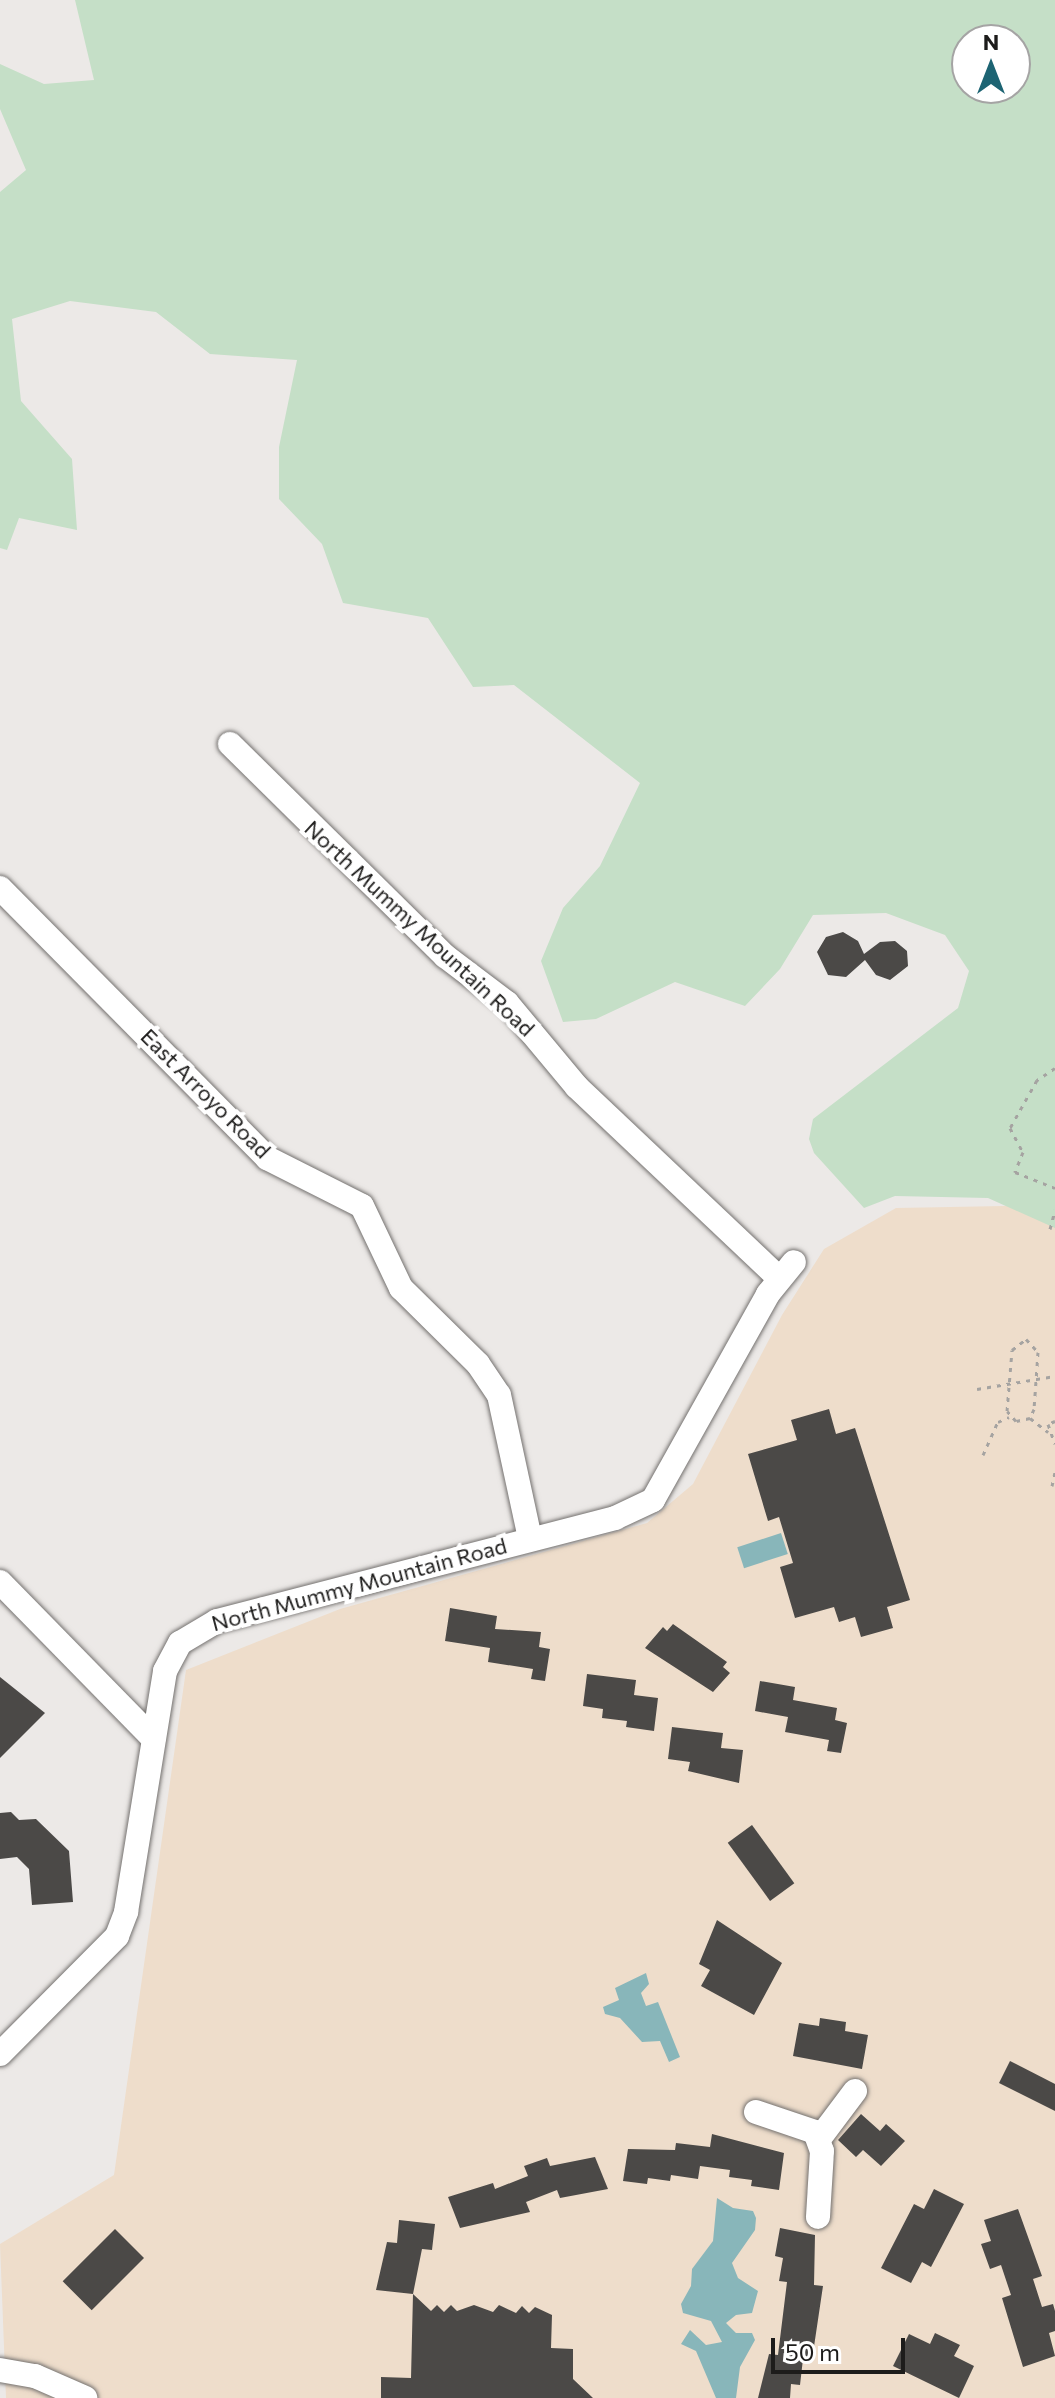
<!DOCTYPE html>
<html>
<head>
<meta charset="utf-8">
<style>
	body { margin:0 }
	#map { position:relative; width:1055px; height:2398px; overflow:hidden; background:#ece9e7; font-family:Commissioner,sans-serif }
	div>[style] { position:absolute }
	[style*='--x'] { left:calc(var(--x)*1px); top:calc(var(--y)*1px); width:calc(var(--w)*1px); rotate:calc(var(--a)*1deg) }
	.commercial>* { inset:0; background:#eeddcb }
	.green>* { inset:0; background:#c5dfc7 }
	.water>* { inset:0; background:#88b6ba; transform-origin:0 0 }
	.building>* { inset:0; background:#4b4947; transform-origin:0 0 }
	.path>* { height:3px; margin-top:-1.5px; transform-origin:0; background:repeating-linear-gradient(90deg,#a5a3a1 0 4px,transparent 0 10px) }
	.roads { filter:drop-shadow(0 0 2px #74716f) drop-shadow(0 0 2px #74716f) }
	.minor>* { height:24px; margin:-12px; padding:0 12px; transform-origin:12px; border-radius:12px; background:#fff }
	span { translate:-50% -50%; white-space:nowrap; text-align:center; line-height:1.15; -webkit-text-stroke:8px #fff; paint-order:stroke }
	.street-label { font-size:22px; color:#1d1c1b }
	.north { position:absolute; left:951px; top:24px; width:80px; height:80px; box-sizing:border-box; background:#fff; border:2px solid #a5a4a4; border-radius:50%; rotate:0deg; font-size:22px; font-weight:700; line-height:32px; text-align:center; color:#1d1c1b }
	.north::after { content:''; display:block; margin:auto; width:28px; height:36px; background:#1d6473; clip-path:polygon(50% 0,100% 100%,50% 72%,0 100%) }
	.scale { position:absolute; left:771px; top:2338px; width:134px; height:36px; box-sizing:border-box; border:4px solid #1d1c1b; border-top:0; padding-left:10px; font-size:24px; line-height:28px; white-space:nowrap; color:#1d1c1b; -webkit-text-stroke:6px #fff; paint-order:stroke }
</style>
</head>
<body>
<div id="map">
	<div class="commercial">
		<i style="clip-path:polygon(1055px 1205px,1055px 2398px,6px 2398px,0 2244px,114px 2175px,186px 1670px,340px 1609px,647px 1523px,693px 1484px,782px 1315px,824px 1249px,896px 1208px)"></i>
	</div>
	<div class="green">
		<i style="clip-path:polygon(evenodd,75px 0,1055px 0,1055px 1228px,988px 1198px,895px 1196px,864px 1208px,814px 1153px,809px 1139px,813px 1119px,958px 1008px,969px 971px,945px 935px,886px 913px,813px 915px,780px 969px,745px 1006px,675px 982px,596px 1019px,563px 1022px,541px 961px,563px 908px,600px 866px,640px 783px,514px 685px,473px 687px,428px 618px,343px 603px,322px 544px,279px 499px,279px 447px,297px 360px,210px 354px,156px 312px,70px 301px,12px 319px,21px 401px,72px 459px,77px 530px,19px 518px,7px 550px,0 548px,0 192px,26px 170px,0 109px,0 64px,44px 84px,94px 80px,75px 0,1015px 40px,1015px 88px,967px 88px,967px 40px,1015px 40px)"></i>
	</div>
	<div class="water">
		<i style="left:781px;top:1533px;width:22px;height:46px;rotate:72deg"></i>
		<i style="clip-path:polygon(646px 1973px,649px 1984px,641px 1993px,646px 2006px,658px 2002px,680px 2057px,669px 2062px,660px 2041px,642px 2042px,620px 2018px,605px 2014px,603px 2007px,619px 2000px,615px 1988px)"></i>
		<i style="clip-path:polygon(717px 2198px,733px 2208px,753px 2211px,756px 2218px,755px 2230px,732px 2263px,738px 2278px,758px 2291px,752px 2313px,736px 2315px,726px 2323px,736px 2333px,752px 2333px,755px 2340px,740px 2367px,736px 2398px,716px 2398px,696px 2351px,681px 2344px,690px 2330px,706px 2345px,722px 2342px,711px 2321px,683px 2313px,681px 2304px,691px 2286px,692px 2269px,713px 2241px)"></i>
	</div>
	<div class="building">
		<i style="clip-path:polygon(843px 932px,858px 941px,864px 954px,880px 942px,895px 941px,907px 951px,908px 966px,890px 980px,876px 975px,865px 960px,846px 977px,828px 975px,817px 952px,826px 937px)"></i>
		<i style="clip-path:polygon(829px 1409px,836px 1434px,855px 1428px,910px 1600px,887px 1607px,893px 1628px,861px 1637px,855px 1617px,839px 1622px,834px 1607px,795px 1618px,780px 1567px,793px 1563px,779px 1517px,768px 1521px,748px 1454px,797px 1440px,791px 1420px)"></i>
		<i style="clip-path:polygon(450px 1608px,497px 1616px,495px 1629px,541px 1632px,539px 1647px,550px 1649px,545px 1681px,531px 1679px,533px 1669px,488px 1662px,490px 1648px,445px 1641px)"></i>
		<i style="clip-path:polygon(673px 1624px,727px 1662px,723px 1667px,730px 1673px,713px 1692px,645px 1648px,663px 1627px,667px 1631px)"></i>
		<i style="clip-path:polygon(587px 1674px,636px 1680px,634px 1695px,658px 1698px,654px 1731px,626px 1727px,627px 1721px,602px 1718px,603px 1709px,583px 1706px)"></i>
		<i style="clip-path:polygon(0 1677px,45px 1713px,0 1758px)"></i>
		<i style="clip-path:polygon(760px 1681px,795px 1687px,793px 1700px,837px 1708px,835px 1720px,847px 1723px,841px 1753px,827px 1751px,829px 1740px,785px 1732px,788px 1717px,755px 1711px)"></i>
		<i style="clip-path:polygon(672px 1727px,723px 1733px,721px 1748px,743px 1750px,739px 1783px,688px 1771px,690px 1762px,668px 1759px)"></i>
		<i style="clip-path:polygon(11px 1812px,19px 1820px,36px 1819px,69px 1851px,73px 1902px,32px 1905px,29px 1869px,17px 1857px,0 1859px,0 1813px)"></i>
		<i style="left:752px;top:1825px;width:72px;height:30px;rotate:54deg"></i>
		<i style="clip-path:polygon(717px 1920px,782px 1963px,754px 2015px,701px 1986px,710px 1970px,699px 1964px)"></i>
		<i style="clip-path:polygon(820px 2018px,846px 2022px,845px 2031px,868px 2035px,862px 2069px,793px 2056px,799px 2023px,819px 2026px)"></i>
		<i style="clip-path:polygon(1010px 2061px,1055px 2084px,1055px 2111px,999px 2083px)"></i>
		<i style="clip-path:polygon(861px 2114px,880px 2131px,886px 2124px,905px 2141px,881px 2166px,863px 2150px,856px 2157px,838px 2140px)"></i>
		<i style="clip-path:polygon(712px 2134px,784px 2153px,779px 2190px,751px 2186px,752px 2180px,729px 2177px,730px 2170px,700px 2166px,698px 2179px,671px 2175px,670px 2181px,648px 2178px,647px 2184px,623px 2181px,628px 2149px,675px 2150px,676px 2143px,710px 2147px)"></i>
		<i style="clip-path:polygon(595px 2157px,608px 2189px,560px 2198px,557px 2190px,526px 2202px,530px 2212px,460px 2228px,448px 2197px,493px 2183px,495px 2189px,528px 2176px,524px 2166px,547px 2158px,550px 2166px)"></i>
		<i style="clip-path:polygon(934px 2189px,964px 2204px,931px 2267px,922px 2262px,911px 2283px,881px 2268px,914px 2204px,924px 2209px)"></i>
		<i style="clip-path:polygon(1018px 2209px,1042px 2276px,1033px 2279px,1042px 2307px,1053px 2304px,1055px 2311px,1055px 2331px,1049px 2333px,1055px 2356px,1023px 2367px,1002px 2298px,1011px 2295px,1001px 2265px,990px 2269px,981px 2244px,991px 2241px,984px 2220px)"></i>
		<i style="clip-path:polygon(399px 2220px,435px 2224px,432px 2250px,422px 2249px,413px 2294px,431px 2311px,437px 2305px,444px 2312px,451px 2305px,457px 2311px,474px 2305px,493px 2312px,499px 2305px,516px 2313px,522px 2306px,529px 2313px,535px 2307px,552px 2315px,551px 2348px,573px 2349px,573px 2379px,593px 2398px,381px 2398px,381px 2377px,411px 2378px,413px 2294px,376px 2290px,387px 2242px,397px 2243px)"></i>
		<i style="clip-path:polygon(780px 2228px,815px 2235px,814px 2285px,823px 2286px,812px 2360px,803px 2359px,800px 2385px,791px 2384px,790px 2398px,758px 2398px,769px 2354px,778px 2355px,787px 2282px,779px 2281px,783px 2258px,775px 2256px)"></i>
		<i style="left:115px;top:2229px;width:41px;height:74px;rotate:45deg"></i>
		<i style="clip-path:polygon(935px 2333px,960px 2345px,954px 2356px,974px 2366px,959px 2398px,893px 2366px,909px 2334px,930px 2344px)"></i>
	</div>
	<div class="path">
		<i style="--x:1055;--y:1068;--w:22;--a:146"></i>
		<i style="--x:1037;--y:1080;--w:55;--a:119.4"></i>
		<i style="--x:1010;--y:1128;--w:27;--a:62"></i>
		<i style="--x:1023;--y:1152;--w:22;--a:112"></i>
		<i style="--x:1015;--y:1172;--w:43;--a:21.8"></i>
		<i style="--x:1050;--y:1229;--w:20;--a:-75"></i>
		<i style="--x:1026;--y:1339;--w:18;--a:47"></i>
		<i style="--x:1038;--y:1352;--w:57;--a:94"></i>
		<i style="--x:1034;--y:1409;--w:10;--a:114"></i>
		<i style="--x:1030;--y:1418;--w:14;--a:168"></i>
		<i style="--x:1016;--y:1421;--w:13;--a:-132"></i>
		<i style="--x:1007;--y:1411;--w:61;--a:-85.3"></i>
		<i style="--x:1012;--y:1350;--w:18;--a:-38"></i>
		<i style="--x:977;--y:1389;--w:79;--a:-9.5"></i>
		<i style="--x:1030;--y:1418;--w:23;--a:38"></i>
		<i style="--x:1055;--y:1421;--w:8;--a:157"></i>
		<i style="--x:1048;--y:1424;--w:21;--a:71"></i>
		<i style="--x:983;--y:1455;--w:36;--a:-66"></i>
		<i style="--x:998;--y:1422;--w:12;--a:-24"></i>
		<i style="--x:1052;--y:1486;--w:14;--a:-78"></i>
	</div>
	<div class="roads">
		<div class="minor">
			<i style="--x:230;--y:744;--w:302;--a:44.6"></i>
			<i style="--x:445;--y:956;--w:78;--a:37.2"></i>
			<i style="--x:507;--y:1003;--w:109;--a:50.2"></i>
			<i style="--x:577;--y:1087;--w:279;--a:43.4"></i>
			<i style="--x:0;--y:888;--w:380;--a:45.3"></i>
			<i style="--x:267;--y:1158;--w:106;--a:26.8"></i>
			<i style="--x:362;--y:1206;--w:91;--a:64.6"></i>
			<i style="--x:401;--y:1288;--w:108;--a:44.6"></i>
			<i style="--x:478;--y:1364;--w:37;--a:56"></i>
			<i style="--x:499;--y:1395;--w:146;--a:77.8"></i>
			<i style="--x:0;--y:1582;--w:219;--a:45.6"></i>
			<i style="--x:0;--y:2054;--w:166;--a:-45.2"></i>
			<i style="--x:117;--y:1936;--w:26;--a:-69"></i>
			<i style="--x:126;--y:1912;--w:244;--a:-80.8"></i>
			<i style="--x:165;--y:1671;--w:32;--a:-62"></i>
			<i style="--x:180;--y:1643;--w:43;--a:-30.7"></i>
			<i style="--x:217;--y:1621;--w:411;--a:-14.5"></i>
			<i style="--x:615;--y:1518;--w:42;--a:-25.3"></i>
			<i style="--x:653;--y:1500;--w:236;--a:-60.8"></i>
			<i style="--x:768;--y:1294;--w:41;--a:-50.9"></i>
			<i style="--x:756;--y:2112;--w:62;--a:18.7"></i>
			<i style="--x:815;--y:2132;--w:20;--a:70"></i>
			<i style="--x:822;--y:2151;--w:66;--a:93.5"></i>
			<i style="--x:819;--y:2139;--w:60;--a:-53.1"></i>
			<i style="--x:0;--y:2370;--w:36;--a:10"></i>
			<i style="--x:35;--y:2376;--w:55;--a:23.7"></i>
		</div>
	</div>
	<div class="street-label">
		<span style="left:420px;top:928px;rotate:43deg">North Mummy Mountain Road</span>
		<span style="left:206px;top:1093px;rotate:45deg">East Arroyo Road</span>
		<span style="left:359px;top:1584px;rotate:-15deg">North Mummy Mountain Road</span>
	</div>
	<div class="north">N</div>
	<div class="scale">50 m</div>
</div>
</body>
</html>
